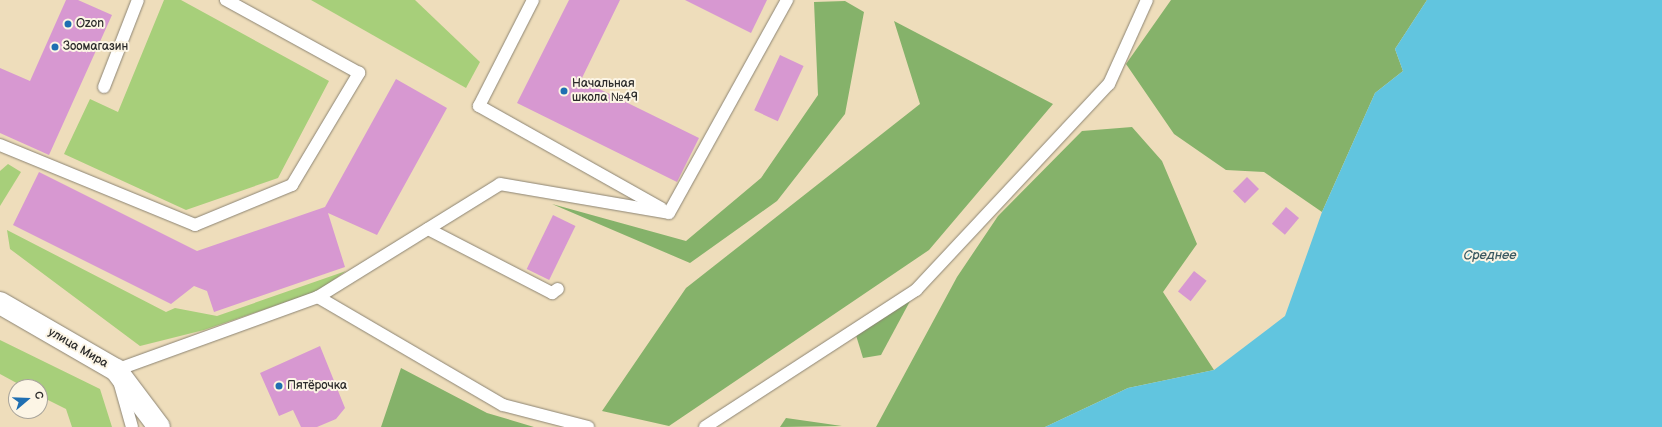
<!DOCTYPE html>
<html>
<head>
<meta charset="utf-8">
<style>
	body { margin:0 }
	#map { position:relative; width:1662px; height:427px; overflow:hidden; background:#edb; font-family:"Balsamiq Sans",sans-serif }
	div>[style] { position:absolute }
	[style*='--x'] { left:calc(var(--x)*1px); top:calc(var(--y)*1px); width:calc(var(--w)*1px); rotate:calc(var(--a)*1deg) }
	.green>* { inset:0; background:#a7cf7a }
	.forest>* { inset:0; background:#85b26a }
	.water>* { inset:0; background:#61c5df }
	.building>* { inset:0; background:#d798d1; transform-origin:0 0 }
	.roads { filter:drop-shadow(0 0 1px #8c8473) drop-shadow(0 0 1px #8c8473) }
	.lane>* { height:12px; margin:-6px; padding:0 6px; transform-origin:6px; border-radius:6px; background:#fff }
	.street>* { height:22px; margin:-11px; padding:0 11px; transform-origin:11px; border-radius:11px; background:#fff }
	.dots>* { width:11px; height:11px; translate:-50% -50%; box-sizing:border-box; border:2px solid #fcf5e5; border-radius:50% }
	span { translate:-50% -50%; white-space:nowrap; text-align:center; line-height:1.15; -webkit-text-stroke:4px #fcf5e5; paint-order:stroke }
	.poi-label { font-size:12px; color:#2b2b2b }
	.left { translate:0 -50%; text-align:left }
	.street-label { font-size:12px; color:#2b2b2b }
	.water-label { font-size:13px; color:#3b5961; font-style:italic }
	.north { position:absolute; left:8px; top:379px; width:40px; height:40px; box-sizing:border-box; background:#fcf5e5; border:1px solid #a8a49b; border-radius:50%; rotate:71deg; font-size:11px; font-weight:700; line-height:16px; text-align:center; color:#2b2b2b }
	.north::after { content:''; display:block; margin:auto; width:14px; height:18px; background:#1f6fb2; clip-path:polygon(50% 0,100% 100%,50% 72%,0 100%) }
</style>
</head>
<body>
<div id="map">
	<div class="green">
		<i style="clip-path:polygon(164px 0,181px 0,329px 81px,278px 178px,186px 210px,64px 154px,90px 99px,118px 112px)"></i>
		<i style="clip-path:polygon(311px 0,415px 0,480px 62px,466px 88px)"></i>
		<i style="clip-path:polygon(8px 164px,21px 172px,0 206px,0 171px)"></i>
		<i style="clip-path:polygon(7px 230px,166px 312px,175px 308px,217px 316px,346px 271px,318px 291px,204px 330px,140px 346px,10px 249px)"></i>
		<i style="clip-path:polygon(0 340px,100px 389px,112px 427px,72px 427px,66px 409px,40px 396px,40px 387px,24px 387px,0 374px)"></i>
	</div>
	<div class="forest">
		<i style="clip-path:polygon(1171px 0,1427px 0,1395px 49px,1403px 71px,1375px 93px,1322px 212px,1264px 172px,1226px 170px,1174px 134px,1126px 64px)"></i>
		<i style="clip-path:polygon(845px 1px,864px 12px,845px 114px,777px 201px,690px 263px,552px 204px,686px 241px,761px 178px,818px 95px,814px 2px)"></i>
		<i style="clip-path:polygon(894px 21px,1053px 104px,929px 250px,669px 426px,602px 411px,686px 288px,920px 104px)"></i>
		<i style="clip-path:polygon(1132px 127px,1162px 161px,1197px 244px,1163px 292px,1214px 370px,1128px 388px,1045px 427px,876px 427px,957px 277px,998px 216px,1082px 131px)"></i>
		<i style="clip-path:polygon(916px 290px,881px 355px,863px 358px,855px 332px)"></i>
		<i style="clip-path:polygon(401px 368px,487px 413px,534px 427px,381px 427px)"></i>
		<i style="clip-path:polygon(786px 418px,842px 426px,780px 427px)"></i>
	</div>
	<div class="water">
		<i style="clip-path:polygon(1427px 0,1662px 0,1662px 427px,1045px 427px,1128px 388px,1214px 370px,1285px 316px,1322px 212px,1375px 93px,1403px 71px,1395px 49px)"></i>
	</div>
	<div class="building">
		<i style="clip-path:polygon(66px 0,78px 0,112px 15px,49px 155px,0 133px,0 68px,30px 81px)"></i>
		<i style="clip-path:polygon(569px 0,620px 0,581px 80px,699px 138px,677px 182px,517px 103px)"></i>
		<i style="clip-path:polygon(685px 0,767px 0,751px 33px)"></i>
		<i style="left:780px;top:55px;width:26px;height:61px;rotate:25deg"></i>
		<i style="clip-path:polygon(396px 79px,447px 108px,377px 235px,328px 213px,345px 267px,214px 312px,207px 291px,194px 286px,171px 304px,13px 225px,39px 172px,197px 251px,325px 207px)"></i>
		<i style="left:1247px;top:177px;width:17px;height:20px;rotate:45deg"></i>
		<i style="left:1286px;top:207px;width:17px;height:22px;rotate:40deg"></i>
		<i style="left:553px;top:215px;width:25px;height:60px;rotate:26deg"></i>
		<i style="left:1194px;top:271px;width:16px;height:26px;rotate:38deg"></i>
		<i style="clip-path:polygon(320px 346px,345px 408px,336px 419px,317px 427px,301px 427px,293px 410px,279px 416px,260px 373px)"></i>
	</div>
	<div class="roads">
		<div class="lane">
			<i style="--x:533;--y:0;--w:119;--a:117"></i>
			<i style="--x:479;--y:106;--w:209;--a:29.3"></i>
			<i style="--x:104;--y:87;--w:93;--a:-68.7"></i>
			<i style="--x:0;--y:145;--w:211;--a:22.3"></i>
			<i style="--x:195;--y:225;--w:105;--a:-22.4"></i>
			<i style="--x:292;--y:185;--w:131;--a:-59.1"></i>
			<i style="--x:359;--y:73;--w:152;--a:-151.2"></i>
			<i style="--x:669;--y:213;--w:244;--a:-61"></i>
			<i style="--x:428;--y:229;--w:140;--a:27.3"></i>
			<i style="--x:552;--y:293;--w:7;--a:-34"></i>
			<i style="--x:318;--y:297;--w:214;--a:30.3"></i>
			<i style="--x:503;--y:405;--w:88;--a:14.5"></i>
			<i style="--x:132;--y:427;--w:59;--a:-105.7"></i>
			<i style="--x:116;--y:370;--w:215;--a:-19.9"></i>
			<i style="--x:318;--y:297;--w:214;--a:-31.8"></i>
			<i style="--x:500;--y:184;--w:171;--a:9.7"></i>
			<i style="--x:705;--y:427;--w:252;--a:-33"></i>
			<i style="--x:916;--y:290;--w:282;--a:-46.9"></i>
			<i style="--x:1109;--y:84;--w:92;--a:-65.7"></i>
		</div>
		<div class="street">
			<i style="--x:0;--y:303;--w:134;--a:30"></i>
			<i style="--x:116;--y:370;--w:71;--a:53"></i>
		</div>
	</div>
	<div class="dots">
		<i style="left:68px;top:24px;background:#1f6fb2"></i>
		<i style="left:55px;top:47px;background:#1f6fb2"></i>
		<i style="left:564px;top:91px;background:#1f6fb2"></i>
		<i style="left:279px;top:386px;background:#1f6fb2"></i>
	</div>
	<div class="poi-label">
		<span class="left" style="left:76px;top:24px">Ozon</span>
		<span class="left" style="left:63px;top:47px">Зоомагазин</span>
		<span class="left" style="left:572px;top:91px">Начальная<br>школа №49</span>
		<span class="left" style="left:287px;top:386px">Пятёрочка</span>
	</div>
	<div class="street-label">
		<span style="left:78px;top:348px;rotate:30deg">улица Мира</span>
	</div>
	<div class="water-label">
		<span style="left:1490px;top:255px">Среднее</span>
	</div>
	<div class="north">С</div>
</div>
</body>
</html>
